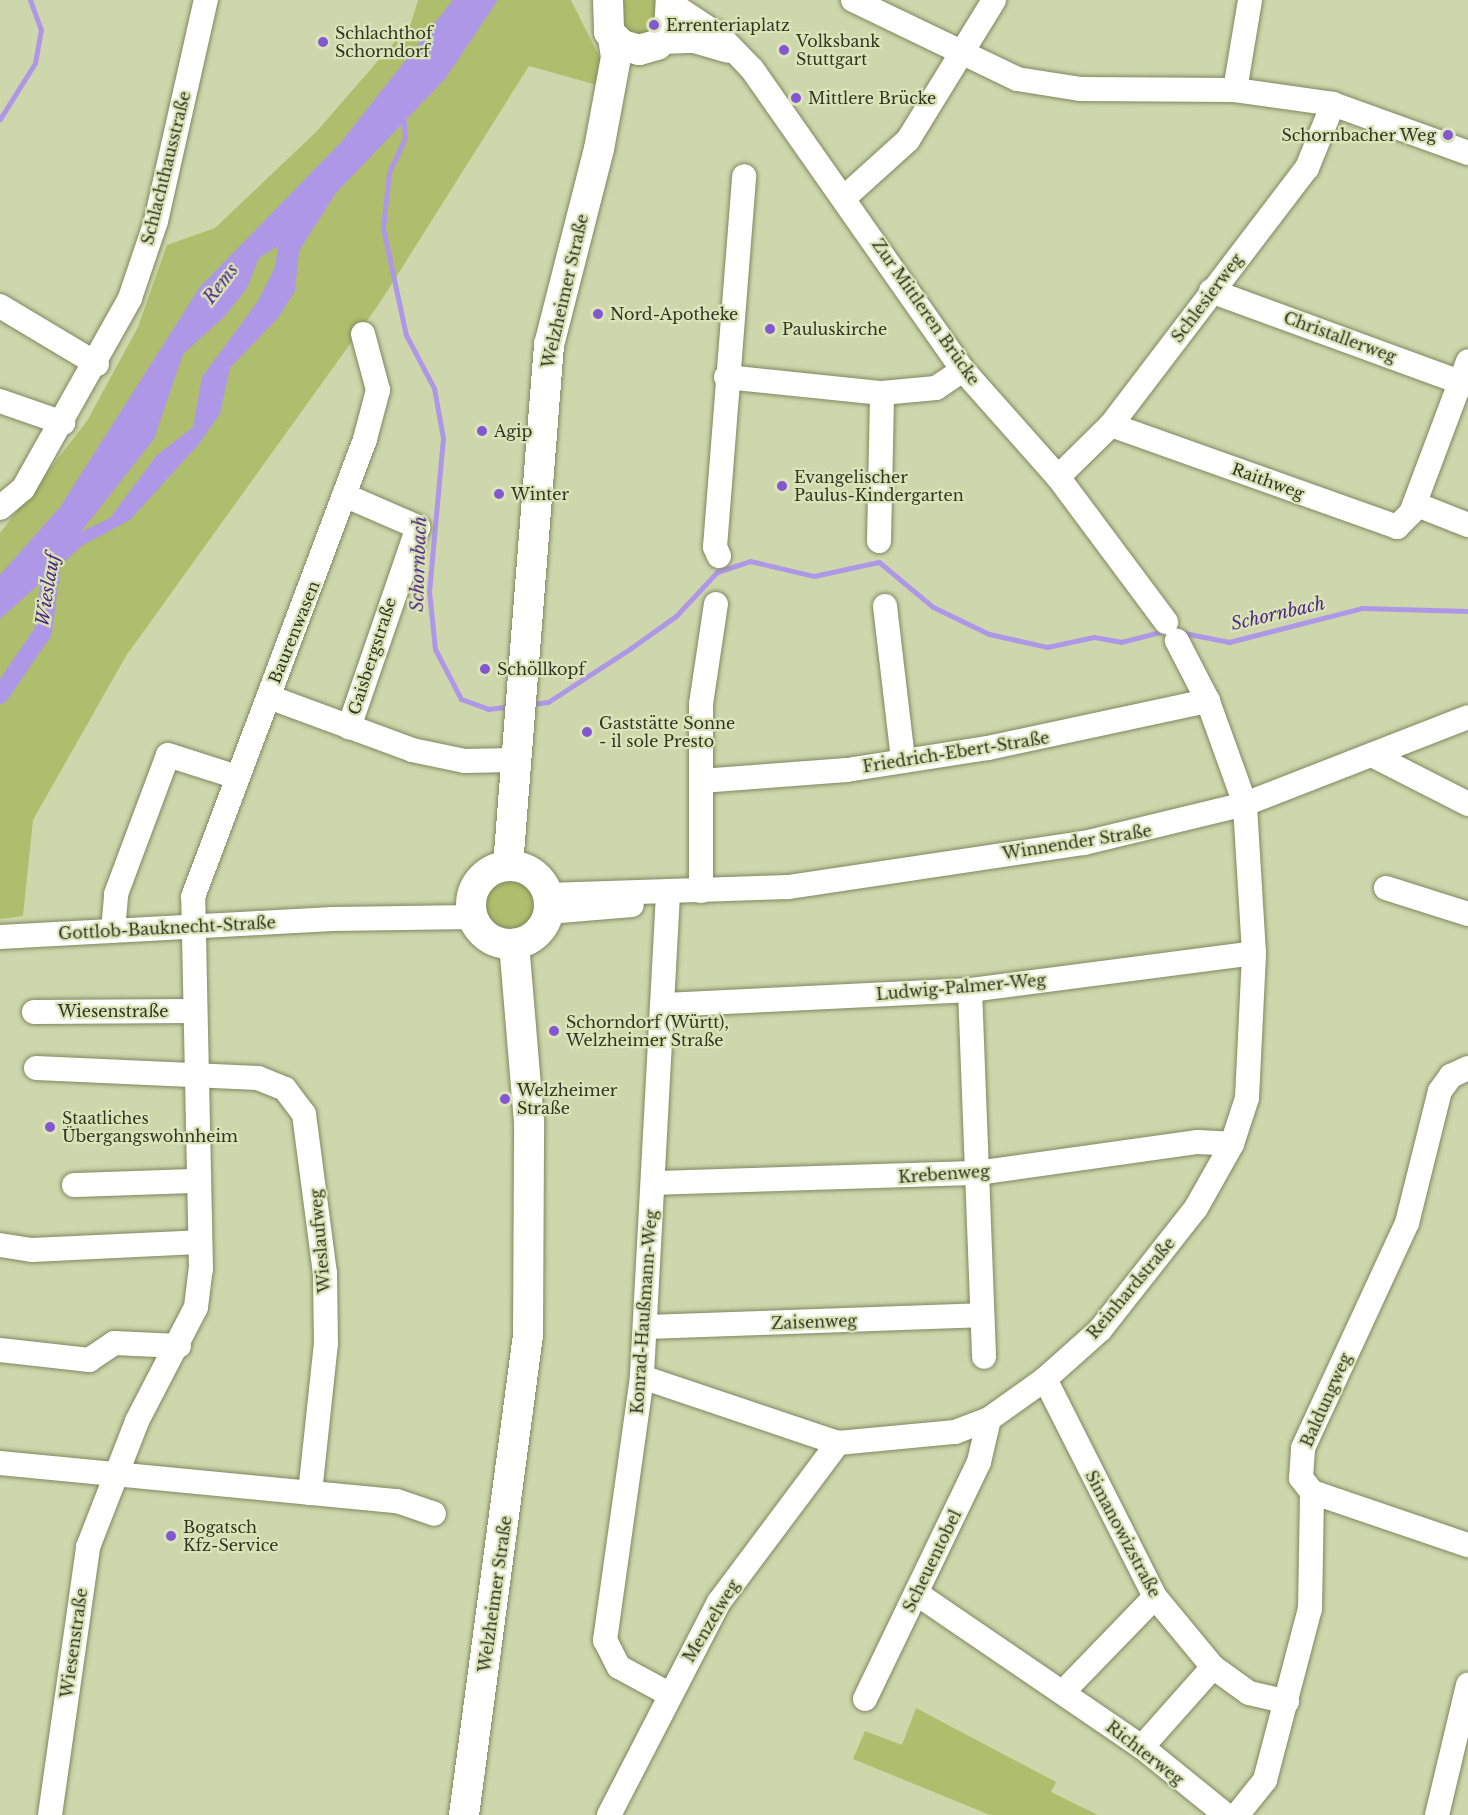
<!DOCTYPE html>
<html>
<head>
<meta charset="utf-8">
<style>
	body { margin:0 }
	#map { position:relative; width:1468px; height:1815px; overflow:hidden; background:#ced7ac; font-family:"Libre Baskerville",serif }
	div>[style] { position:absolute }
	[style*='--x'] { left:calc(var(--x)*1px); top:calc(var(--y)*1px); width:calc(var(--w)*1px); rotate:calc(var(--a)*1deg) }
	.green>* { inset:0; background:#afbe6c }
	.round { border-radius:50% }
	.water>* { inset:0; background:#af97e7 }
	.stream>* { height:5px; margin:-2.5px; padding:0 2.5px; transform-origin:2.5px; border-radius:2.5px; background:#af97e7 }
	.canal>* { height:18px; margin:-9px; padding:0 9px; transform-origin:9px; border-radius:9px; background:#af97e7 }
	.roads { filter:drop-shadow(0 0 2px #7f875f) drop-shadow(0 0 2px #7f875f) }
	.minor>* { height:24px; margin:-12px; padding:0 12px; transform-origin:12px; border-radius:12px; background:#fff }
	.major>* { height:30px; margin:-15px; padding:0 15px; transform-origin:15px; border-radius:15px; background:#fff }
	.major>.ring { margin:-15px; padding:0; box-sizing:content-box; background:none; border:30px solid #fff; border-radius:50% }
	.dots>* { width:16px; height:16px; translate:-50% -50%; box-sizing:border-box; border:3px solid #dbe4b8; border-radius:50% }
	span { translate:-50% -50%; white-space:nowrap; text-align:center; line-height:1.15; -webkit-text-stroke:4.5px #dbe4b8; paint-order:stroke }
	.poi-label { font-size:16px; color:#313524 }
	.left { translate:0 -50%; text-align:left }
	.right { translate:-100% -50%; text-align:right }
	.street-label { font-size:16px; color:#313524 }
	.water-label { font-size:18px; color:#4e2986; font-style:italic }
</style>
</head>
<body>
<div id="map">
	<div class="green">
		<i style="clip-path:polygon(418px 0,571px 0,601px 60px,597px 85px,529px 66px,381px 301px,126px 656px,33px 820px,23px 916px,0 919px,0 533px,87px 421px,138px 327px,167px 245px,215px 228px,317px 131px,411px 23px)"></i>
		<i style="clip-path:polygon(617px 0,661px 0,662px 29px,627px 40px)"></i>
		<i class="round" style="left:482px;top:877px;width:56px;height:56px"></i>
		<i style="clip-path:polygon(916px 1708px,1056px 1782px,1051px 1792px,1098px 1815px,990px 1815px,853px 1759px,865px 1731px,902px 1745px)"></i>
	</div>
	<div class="water">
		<i style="clip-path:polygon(evenodd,453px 0,498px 0,445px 79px,336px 193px,299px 251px,295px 291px,278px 318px,230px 368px,220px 414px,199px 444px,130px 520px,83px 545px,0 619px,0 575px,60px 507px,200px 287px,342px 141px,453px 0,278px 246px,275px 267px,258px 301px,202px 377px,193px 427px,156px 456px,110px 518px,81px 532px,154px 439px,183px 354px,225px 316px,247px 288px,259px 258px,278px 246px)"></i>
	</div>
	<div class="stream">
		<i style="--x:403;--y:115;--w:23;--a:85"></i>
		<i style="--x:405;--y:138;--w:38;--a:115"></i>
		<i style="--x:389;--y:173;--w:55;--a:96.2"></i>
		<i style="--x:383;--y:228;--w:109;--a:77.9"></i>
		<i style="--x:406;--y:335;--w:60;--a:62.2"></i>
		<i style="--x:434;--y:388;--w:51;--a:79.8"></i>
		<i style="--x:443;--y:438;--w:154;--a:95.2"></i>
		<i style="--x:429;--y:591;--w:58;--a:84.1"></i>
		<i style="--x:435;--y:649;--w:56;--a:62.5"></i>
		<i style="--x:461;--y:699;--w:29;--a:20"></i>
		<i style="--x:488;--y:709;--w:25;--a:-7"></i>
		<i style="--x:0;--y:119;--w:66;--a:-58"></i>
		<i style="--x:35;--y:63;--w:34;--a:-80"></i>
		<i style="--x:41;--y:30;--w:32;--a:-110"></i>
		<i style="--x:1179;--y:632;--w:51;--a:11.3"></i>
		<i style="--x:1229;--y:642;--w:137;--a:-14.3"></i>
		<i style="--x:1362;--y:608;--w:106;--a:1.6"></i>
		<i style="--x:531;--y:704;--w:17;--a:-7"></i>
		<i style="--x:548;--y:702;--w:99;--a:-33"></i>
		<i style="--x:631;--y:648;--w:55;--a:-35.4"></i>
		<i style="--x:676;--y:616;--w:60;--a:-47"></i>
		<i style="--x:717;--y:572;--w:35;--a:-18"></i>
		<i style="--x:750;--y:561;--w:66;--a:13.2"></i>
		<i style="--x:814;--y:576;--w:66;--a:-12.2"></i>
		<i style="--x:879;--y:562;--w:70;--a:39.8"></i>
		<i style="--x:933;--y:607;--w:62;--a:25.7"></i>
		<i style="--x:989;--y:634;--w:59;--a:12.6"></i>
		<i style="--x:1047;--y:647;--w:48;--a:-12"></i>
		<i style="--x:1094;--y:637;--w:27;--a:10"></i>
		<i style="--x:1121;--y:642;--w:44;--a:-14.3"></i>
	</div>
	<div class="canal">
		<i style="--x:0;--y:695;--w:76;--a:-55.7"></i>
		<i style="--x:43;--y:632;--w:84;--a:-82.5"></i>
	</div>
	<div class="roads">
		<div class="minor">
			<i style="--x:853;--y:0;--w:182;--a:25.7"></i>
			<i style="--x:1017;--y:79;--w:65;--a:8.9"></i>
			<i style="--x:1081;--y:89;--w:154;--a:0.4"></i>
			<i style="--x:1235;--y:90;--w:99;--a:8.1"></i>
			<i style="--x:1333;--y:104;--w:144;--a:19.9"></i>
			<i style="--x:673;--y:5;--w:56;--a:33.4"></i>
			<i style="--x:720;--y:36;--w:46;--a:45.9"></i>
			<i style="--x:752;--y:69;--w:368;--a:55"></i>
			<i style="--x:963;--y:370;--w:143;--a:48.4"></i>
			<i style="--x:1058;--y:477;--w:181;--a:53.3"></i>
			<i style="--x:661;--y:42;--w:33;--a:-2"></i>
			<i style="--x:694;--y:41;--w:35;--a:16"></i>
			<i style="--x:1235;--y:90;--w:91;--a:-80.5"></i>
			<i style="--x:845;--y:197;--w:85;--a:-42.1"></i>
			<i style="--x:908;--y:140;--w:164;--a:-58.4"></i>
			<i style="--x:1211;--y:291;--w:274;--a:20.1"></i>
			<i style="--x:0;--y:306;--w:113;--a:30.9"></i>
			<i style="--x:726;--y:377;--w:157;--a:5.9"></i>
			<i style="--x:882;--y:393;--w:54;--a:-5.3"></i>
			<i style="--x:936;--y:388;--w:32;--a:-34"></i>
			<i style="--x:0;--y:401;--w:67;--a:19.2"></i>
			<i style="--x:1111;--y:425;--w:304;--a:19.6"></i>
			<i style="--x:1397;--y:527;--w:20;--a:-45"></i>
			<i style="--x:1411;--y:513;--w:162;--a:-69.4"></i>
			<i style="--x:1058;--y:477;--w:74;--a:-44.5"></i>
			<i style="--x:1111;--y:425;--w:323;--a:-52.7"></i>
			<i style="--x:1307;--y:168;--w:69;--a:-67.9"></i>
			<i style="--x:344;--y:495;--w:81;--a:23.4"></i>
			<i style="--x:418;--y:527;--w:212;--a:109"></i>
			<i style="--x:1415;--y:504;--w:57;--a:21.6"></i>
			<i style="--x:0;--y:508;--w:30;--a:-40"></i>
			<i style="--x:23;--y:489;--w:219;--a:-60.7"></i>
			<i style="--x:130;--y:298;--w:81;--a:-71.3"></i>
			<i style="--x:156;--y:221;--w:227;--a:-77.3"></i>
			<i style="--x:879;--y:541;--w:148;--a:-88.8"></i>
			<i style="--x:719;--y:556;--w:10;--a:-114"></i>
			<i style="--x:715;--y:547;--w:372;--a:-85.5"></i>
			<i style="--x:885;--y:606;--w:155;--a:83.3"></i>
			<i style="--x:269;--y:697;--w:153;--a:20.3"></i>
			<i style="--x:412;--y:750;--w:54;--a:11.7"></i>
			<i style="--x:465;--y:761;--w:48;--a:-1.2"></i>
			<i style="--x:1372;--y:755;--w:108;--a:27"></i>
			<i style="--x:701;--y:781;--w:146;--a:-4.3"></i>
			<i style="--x:847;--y:770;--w:143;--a:-8.9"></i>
			<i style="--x:988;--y:748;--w:225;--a:-12.1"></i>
			<i style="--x:1386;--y:888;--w:86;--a:17.6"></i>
			<i style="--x:701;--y:891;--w:187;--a:-90"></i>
			<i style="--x:701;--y:704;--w:101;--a:-81.5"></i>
			<i style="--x:668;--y:894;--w:484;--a:93.1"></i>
			<i style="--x:642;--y:1377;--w:266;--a:98"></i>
			<i style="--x:605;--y:1640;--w:30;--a:63"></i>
			<i style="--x:619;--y:1667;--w:57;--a:28.4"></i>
			<i style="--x:548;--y:895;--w:240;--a:-1.9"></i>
			<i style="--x:788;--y:887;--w:299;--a:-8.5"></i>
			<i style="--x:1084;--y:843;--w:166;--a:-13.6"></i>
			<i style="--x:1245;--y:804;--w:239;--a:-21.3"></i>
			<i style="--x:548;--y:912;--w:84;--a:-4.8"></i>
			<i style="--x:113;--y:931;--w:37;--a:-85"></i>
			<i style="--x:116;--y:894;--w:148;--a:-69.5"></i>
			<i style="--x:168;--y:755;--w:72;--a:17.7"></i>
			<i style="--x:0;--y:937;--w:333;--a:-3.1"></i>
			<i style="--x:333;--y:919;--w:140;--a:-0.8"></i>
			<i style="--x:970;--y:990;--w:367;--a:87.8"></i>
			<i style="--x:666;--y:1005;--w:304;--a:-2.8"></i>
			<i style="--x:970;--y:990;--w:286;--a:-7.4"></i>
			<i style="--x:34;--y:1012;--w:158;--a:-0.4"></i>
			<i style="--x:36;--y:1068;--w:222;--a:2.6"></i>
			<i style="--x:258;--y:1078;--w:29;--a:22"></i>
			<i style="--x:285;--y:1089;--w:31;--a:53"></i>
			<i style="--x:304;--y:1114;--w:160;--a:82.5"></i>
			<i style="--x:325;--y:1273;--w:70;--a:89.2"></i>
			<i style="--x:326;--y:1343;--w:151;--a:96.1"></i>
			<i style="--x:654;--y:1183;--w:323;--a:-1.8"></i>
			<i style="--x:977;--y:1173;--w:223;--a:-8"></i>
			<i style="--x:1198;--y:1142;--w:34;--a:3"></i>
			<i style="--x:74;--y:1185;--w:121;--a:-1.9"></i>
			<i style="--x:0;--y:1245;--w:32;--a:9"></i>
			<i style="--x:32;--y:1250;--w:167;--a:-2.7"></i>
			<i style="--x:645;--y:1327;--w:337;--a:-2"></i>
			<i style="--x:0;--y:1350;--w:90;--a:6.4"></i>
			<i style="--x:89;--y:1360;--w:30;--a:-34"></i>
			<i style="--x:114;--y:1343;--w:65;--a:2.6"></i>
			<i style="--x:642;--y:1377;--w:207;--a:18.6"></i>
			<i style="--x:838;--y:1443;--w:118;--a:-5.4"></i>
			<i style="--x:955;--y:1432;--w:36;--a:-21"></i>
			<i style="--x:989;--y:1419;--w:69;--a:-35.5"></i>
			<i style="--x:1045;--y:1379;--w:74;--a:-41.7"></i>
			<i style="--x:1100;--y:1330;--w:155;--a:-51.8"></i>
			<i style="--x:1196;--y:1208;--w:73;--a:-60.6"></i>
			<i style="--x:1232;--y:1144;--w:48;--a:-71.9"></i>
			<i style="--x:1247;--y:1098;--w:145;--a:-87.2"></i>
			<i style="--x:1254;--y:953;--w:149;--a:-93.5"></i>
			<i style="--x:1245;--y:804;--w:109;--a:-109.8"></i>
			<i style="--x:1208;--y:701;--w:68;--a:-117.3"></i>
			<i style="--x:1045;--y:1379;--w:244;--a:63.2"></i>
			<i style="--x:1155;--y:1597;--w:91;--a:50.4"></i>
			<i style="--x:1213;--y:1667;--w:44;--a:35.8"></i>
			<i style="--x:1249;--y:1693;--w:39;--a:13"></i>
			<i style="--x:0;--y:1463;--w:399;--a:5.5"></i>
			<i style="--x:397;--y:1501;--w:39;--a:19"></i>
			<i style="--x:1312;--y:1492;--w:165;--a:18.8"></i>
			<i style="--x:916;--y:1593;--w:273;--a:34.3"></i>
			<i style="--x:1142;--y:1747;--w:108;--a:39"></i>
			<i style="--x:1063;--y:1692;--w:132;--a:-45.9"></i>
			<i style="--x:865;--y:1699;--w:263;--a:-64.3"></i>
			<i style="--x:979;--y:1462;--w:44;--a:-76.9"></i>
			<i style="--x:1142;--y:1747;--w:107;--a:-48.4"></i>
			<i style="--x:50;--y:1815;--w:271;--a:-81.9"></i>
			<i style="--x:88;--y:1547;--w:135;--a:-68.7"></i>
			<i style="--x:137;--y:1421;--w:128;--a:-62.6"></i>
			<i style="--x:196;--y:1307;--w:38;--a:-83"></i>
			<i style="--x:201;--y:1269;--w:372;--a:-91.2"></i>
			<i style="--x:193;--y:897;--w:489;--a:-69.4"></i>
			<i style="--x:365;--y:439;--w:51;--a:-75.1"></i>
			<i style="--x:378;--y:390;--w:58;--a:-105"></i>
			<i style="--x:609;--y:1815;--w:240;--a:-62.7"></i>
			<i style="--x:719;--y:1602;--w:199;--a:-53.2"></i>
			<i style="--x:1237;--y:1815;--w:45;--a:-51.3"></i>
			<i style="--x:1265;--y:1780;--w:177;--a:-75.3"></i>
			<i style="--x:1310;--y:1609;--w:117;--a:-89"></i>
			<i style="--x:1312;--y:1492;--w:18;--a:-128"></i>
			<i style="--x:1301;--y:1478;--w:30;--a:-86"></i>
			<i style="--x:1303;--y:1448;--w:248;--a:-65.2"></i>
			<i style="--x:1407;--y:1223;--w:136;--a:-76"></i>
			<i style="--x:1440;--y:1091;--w:19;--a:-54"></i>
			<i style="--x:1451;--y:1076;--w:19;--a:-25"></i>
			<i style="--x:1437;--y:1815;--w:134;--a:-76.6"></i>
		</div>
		<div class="major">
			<i style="--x:608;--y:0;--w:32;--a:88"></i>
			<i style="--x:609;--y:32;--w:18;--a:45"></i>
			<i style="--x:622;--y:45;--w:18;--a:16"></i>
			<i style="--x:639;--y:50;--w:19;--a:-16"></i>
			<i style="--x:657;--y:45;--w:17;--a:-45"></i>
			<i style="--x:669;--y:33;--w:33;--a:-87"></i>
			<i style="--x:508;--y:866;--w:523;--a:-85.5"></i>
			<i style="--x:549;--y:345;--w:202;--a:-75.7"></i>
			<i style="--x:599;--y:149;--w:94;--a:-79.5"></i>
			<i style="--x:616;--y:57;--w:19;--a:-99"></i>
			<i class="ring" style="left:471px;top:866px;width:48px;height:48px"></i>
			<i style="--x:464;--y:1815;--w:485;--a:-82.4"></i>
			<i style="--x:528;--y:1334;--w:212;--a:-89.7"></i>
			<i style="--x:529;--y:1122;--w:179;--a:-94.8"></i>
		</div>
	</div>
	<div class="dots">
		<i style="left:654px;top:25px;background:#8457d0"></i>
		<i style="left:323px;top:42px;background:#8457d0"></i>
		<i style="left:784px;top:50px;background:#8457d0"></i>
		<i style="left:796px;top:98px;background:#8457d0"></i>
		<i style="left:1448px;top:135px;background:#8457d0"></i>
		<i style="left:598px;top:314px;background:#8457d0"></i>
		<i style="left:770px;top:329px;background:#8457d0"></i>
		<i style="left:482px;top:431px;background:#8457d0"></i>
		<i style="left:782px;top:486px;background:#8457d0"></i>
		<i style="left:499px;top:494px;background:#8457d0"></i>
		<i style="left:485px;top:669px;background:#8457d0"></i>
		<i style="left:587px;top:732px;background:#8457d0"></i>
		<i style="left:554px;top:1031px;background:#8457d0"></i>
		<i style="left:505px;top:1099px;background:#8457d0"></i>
		<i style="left:50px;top:1127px;background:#8457d0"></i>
		<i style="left:171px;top:1536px;background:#8457d0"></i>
	</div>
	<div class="poi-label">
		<span class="left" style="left:666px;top:25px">Errenteriaplatz</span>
		<span class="left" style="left:335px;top:42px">Schlachthof<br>Schorndorf</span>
		<span class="left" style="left:796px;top:50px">Volksbank<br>Stuttgart</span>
		<span class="left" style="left:808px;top:98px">Mittlere Brücke</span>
		<span class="right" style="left:1436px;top:135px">Schornbacher Weg</span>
		<span class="left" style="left:610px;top:314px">Nord-Apotheke</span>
		<span class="left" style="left:782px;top:329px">Pauluskirche</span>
		<span class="left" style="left:494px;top:431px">Agip</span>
		<span class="left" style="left:794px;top:486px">Evangelischer<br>Paulus-Kindergarten</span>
		<span class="left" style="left:511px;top:494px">Winter</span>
		<span class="left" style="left:497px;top:669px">Schöllkopf</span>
		<span class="left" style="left:599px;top:732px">Gaststätte Sonne<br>- il sole Presto</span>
		<span class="left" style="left:566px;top:1031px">Schorndorf (Württ),<br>Welzheimer Straße</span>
		<span class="left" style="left:517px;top:1099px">Welzheimer<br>Straße</span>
		<span class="left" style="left:62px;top:1127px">Staatliches<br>Übergangswohnheim</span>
		<span class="left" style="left:183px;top:1536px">Bogatsch<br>Kfz-Service</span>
	</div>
	<div class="street-label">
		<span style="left:166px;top:168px;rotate:-76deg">Schlachthausstraße</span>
		<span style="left:565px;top:291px;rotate:-77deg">Welzheimer Straße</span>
		<span style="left:1207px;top:298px;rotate:-53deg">Schlesierweg</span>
		<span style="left:926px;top:312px;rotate:55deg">Zur Mittleren Brücke</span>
		<span style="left:1340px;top:337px;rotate:20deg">Christallerweg</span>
		<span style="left:1268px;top:481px;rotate:20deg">Raithweg</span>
		<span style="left:294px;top:632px;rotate:-68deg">Baurenwasen</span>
		<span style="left:372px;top:656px;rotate:-72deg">Gaisbergstraße</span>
		<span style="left:956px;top:752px;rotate:-9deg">Friedrich-Ebert-Straße</span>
		<span style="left:1077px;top:842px;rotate:-9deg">Winnender Straße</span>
		<span style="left:167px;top:928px;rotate:-3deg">Gottlob-Bauknecht-Straße</span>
		<span style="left:961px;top:987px;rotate:-5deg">Ludwig-Palmer-Weg</span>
		<span style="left:113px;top:1011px">Wiesenstraße</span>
		<span style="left:944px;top:1174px;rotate:-4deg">Krebenweg</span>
		<span style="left:320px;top:1241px;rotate:-95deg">Wieslaufweg</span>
		<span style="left:1131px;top:1288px;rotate:-50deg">Reinhardstraße</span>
		<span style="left:644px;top:1312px;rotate:-86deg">Konrad-Haußmann-Weg</span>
		<span style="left:814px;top:1322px;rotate:-2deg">Zaisenweg</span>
		<span style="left:1326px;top:1400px;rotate:-66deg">Baldungweg</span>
		<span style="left:1123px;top:1534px;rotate:62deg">Simanowizstraße</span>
		<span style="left:932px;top:1561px;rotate:-64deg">Scheuentobel</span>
		<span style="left:495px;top:1594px;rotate:-82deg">Welzheimer Straße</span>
		<span style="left:711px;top:1621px;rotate:-59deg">Menzelweg</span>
		<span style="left:74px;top:1643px;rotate:-82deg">Wiesenstraße</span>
		<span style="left:1145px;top:1753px;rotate:38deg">Richterweg</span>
	</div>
	<div class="water-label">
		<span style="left:221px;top:284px;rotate:-52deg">Rems</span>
		<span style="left:419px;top:564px;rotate:-88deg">Schornbach</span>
		<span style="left:48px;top:590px;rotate:-81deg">Wieslauf</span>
		<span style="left:1278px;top:614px;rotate:-13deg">Schornbach</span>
	</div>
</div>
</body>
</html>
